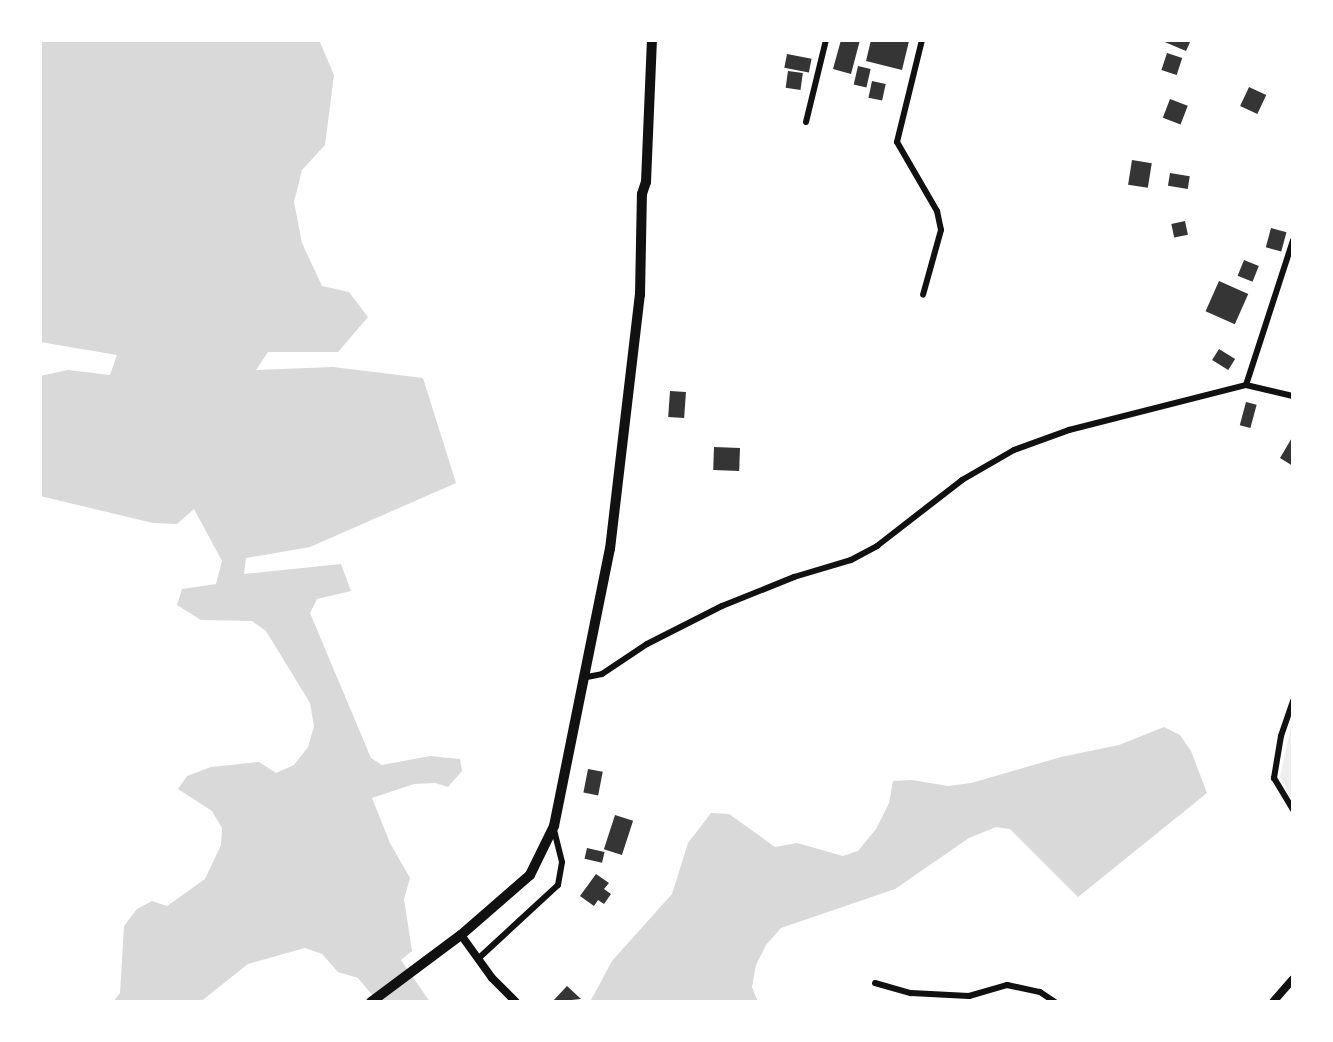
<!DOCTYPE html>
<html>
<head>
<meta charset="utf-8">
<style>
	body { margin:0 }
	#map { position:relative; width:1333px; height:1042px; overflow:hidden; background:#fff; font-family:"Asap Condensed",sans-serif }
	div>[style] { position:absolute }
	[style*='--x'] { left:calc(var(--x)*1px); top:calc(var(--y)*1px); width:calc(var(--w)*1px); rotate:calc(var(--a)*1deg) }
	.green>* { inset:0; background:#eee }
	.water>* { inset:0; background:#d9d9d9 }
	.building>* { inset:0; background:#353535; transform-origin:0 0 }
	.minor>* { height:6px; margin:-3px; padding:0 3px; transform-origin:3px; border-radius:3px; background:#111 }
	.tertiary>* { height:8px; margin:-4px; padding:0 4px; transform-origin:4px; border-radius:4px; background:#111 }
	.primary>* { height:10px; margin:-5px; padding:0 5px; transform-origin:5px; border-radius:5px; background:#111 }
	span { translate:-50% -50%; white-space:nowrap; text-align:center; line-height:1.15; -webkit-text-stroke:8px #fff; paint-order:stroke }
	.frame { position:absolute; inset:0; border:42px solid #fff; pointer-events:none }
</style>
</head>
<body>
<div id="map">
	<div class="green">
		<i style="clip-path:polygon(1293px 717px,1293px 802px,1280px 777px)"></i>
	</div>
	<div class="water">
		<i style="clip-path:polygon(40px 40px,319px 40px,334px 75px,325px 145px,302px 170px,294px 202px,302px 243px,322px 286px,349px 292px,368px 317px,338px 352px,268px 352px,256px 370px,333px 367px,423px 378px,456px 483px,310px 547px,246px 558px,244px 574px,341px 564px,351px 591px,317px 599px,310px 613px,371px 758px,382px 765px,430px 756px,460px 759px,462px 771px,448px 787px,435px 783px,414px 784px,372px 798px,390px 843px,410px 878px,404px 899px,412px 951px,401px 960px,430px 1002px,378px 1002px,358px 978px,338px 972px,322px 954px,305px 948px,248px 964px,200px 1002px,113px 1002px,120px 993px,124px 926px,137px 909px,152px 901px,167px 906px,205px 879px,221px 845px,222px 828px,212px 811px,178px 789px,187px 776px,211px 767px,259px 762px,276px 773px,294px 765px,308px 747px,314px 726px,310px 703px,266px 631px,252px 621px,201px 620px,177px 605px,182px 589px,216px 584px,222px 561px,194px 509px,177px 524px,153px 523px,40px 496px,40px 376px,68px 370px,110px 375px,117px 355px,40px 342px)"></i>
		<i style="clip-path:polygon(1164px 727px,1180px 735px,1191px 751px,1207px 793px,1078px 897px,1010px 829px,996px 827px,969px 838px,895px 889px,781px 928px,766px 945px,756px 965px,752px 987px,758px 1002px,590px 1002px,612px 961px,672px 894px,688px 843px,711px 813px,729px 814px,775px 847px,797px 843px,843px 856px,858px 851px,876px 829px,889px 803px,893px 781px,912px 780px,948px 786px,971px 783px,1061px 757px,1119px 745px)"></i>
	</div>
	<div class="building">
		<i style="clip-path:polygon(841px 40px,860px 40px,851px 74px,833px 69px)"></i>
		<i style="clip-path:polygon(871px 40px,909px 41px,902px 70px,866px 61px)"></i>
		<i style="clip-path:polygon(1160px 40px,1191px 40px,1186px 51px)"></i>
		<i style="left:1167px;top:53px;width:16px;height:18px;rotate:18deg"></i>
		<i style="left:787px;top:54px;width:25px;height:14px;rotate:11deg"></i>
		<i style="left:858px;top:66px;width:13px;height:19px;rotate:13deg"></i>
		<i style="left:788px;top:71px;width:15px;height:17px;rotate:8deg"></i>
		<i style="left:872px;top:81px;width:14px;height:17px;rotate:12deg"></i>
		<i style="left:1249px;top:87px;width:19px;height:21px;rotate:25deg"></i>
		<i style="left:1170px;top:99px;width:19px;height:20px;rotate:21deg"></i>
		<i style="left:1132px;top:160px;width:20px;height:25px;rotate:9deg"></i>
		<i style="left:1170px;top:173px;width:20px;height:13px;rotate:9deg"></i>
		<i style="left:1185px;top:221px;width:14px;height:14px;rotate:78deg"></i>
		<i style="left:1271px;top:228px;width:16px;height:20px;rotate:15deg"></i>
		<i style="left:1244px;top:260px;width:16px;height:17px;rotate:22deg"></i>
		<i style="left:1219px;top:281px;width:32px;height:33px;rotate:24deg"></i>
		<i style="left:1219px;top:349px;width:19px;height:13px;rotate:32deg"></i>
		<i style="left:670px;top:391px;width:16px;height:26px;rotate:4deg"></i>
		<i style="left:1246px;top:402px;width:11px;height:24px;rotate:15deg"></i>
		<i style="clip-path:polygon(1293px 436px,1293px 466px,1280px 458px)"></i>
		<i style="left:714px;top:447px;width:26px;height:23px;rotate:2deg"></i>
		<i style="left:588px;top:769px;width:15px;height:24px;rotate:11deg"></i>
		<i style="left:615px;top:815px;width:19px;height:36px;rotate:18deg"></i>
		<i style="left:587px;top:848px;width:18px;height:11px;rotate:13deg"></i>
		<i style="clip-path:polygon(596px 874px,609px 883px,604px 889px,611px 894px,604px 904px,598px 900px,594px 906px,580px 896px)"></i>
		<i style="clip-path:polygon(567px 986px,581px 999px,552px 1002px)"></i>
	</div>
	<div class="minor">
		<i style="--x:922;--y:40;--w:105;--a:103.8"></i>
		<i style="--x:897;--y:142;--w:80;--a:59.9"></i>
		<i style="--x:937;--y:211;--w:19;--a:78"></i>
		<i style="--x:941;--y:230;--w:67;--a:105.5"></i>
		<i style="--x:806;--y:122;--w:84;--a:-76.3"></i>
		<i style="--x:1246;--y:385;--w:152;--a:-72"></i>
		<i style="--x:587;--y:677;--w:15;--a:-11"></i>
		<i style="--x:602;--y:674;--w:54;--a:-33.7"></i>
		<i style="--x:647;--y:644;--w:84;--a:-26.9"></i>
		<i style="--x:722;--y:606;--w:78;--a:-21.9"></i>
		<i style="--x:794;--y:577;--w:59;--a:-16.6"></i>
		<i style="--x:851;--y:560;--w:30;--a:-28"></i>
		<i style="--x:877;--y:546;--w:108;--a:-37.8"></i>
		<i style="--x:962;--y:480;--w:60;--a:-30"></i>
		<i style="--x:1014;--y:450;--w:59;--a:-20"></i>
		<i style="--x:1069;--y:430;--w:183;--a:-14.3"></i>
		<i style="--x:1246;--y:385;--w:48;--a:13.2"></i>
		<i style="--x:1293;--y:701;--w:37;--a:109"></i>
		<i style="--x:1281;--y:736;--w:43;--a:99.5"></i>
		<i style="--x:1274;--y:778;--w:37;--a:59"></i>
		<i style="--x:480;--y:957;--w:106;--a:-42.7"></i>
		<i style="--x:558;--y:885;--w:23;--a:-80"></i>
		<i style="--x:562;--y:862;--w:34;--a:-104"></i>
		<i style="--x:875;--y:983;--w:37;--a:16"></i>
		<i style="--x:911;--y:993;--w:58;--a:3"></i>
		<i style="--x:969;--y:996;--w:40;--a:-16"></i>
		<i style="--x:1007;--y:985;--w:34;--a:12"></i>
		<i style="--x:1040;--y:992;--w:18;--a:34"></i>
	</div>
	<div class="tertiary">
		<i style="--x:461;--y:935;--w:53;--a:54.2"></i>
		<i style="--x:492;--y:978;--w:34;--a:45"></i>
		<i style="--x:1273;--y:1002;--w:30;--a:-49"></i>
	</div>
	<div class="primary">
		<i style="--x:371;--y:1002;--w:112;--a:-36.7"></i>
		<i style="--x:461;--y:935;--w:91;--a:-41"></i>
		<i style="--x:530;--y:875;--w:55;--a:-63.9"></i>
		<i style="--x:554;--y:826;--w:283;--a:-78.6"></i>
		<i style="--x:610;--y:549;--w:256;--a:-83.3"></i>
		<i style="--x:640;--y:295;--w:101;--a:-88.9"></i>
		<i style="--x:642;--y:194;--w:13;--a:-72"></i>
		<i style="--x:646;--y:182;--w:142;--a:-87.6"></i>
	</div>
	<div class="frame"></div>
</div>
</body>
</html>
